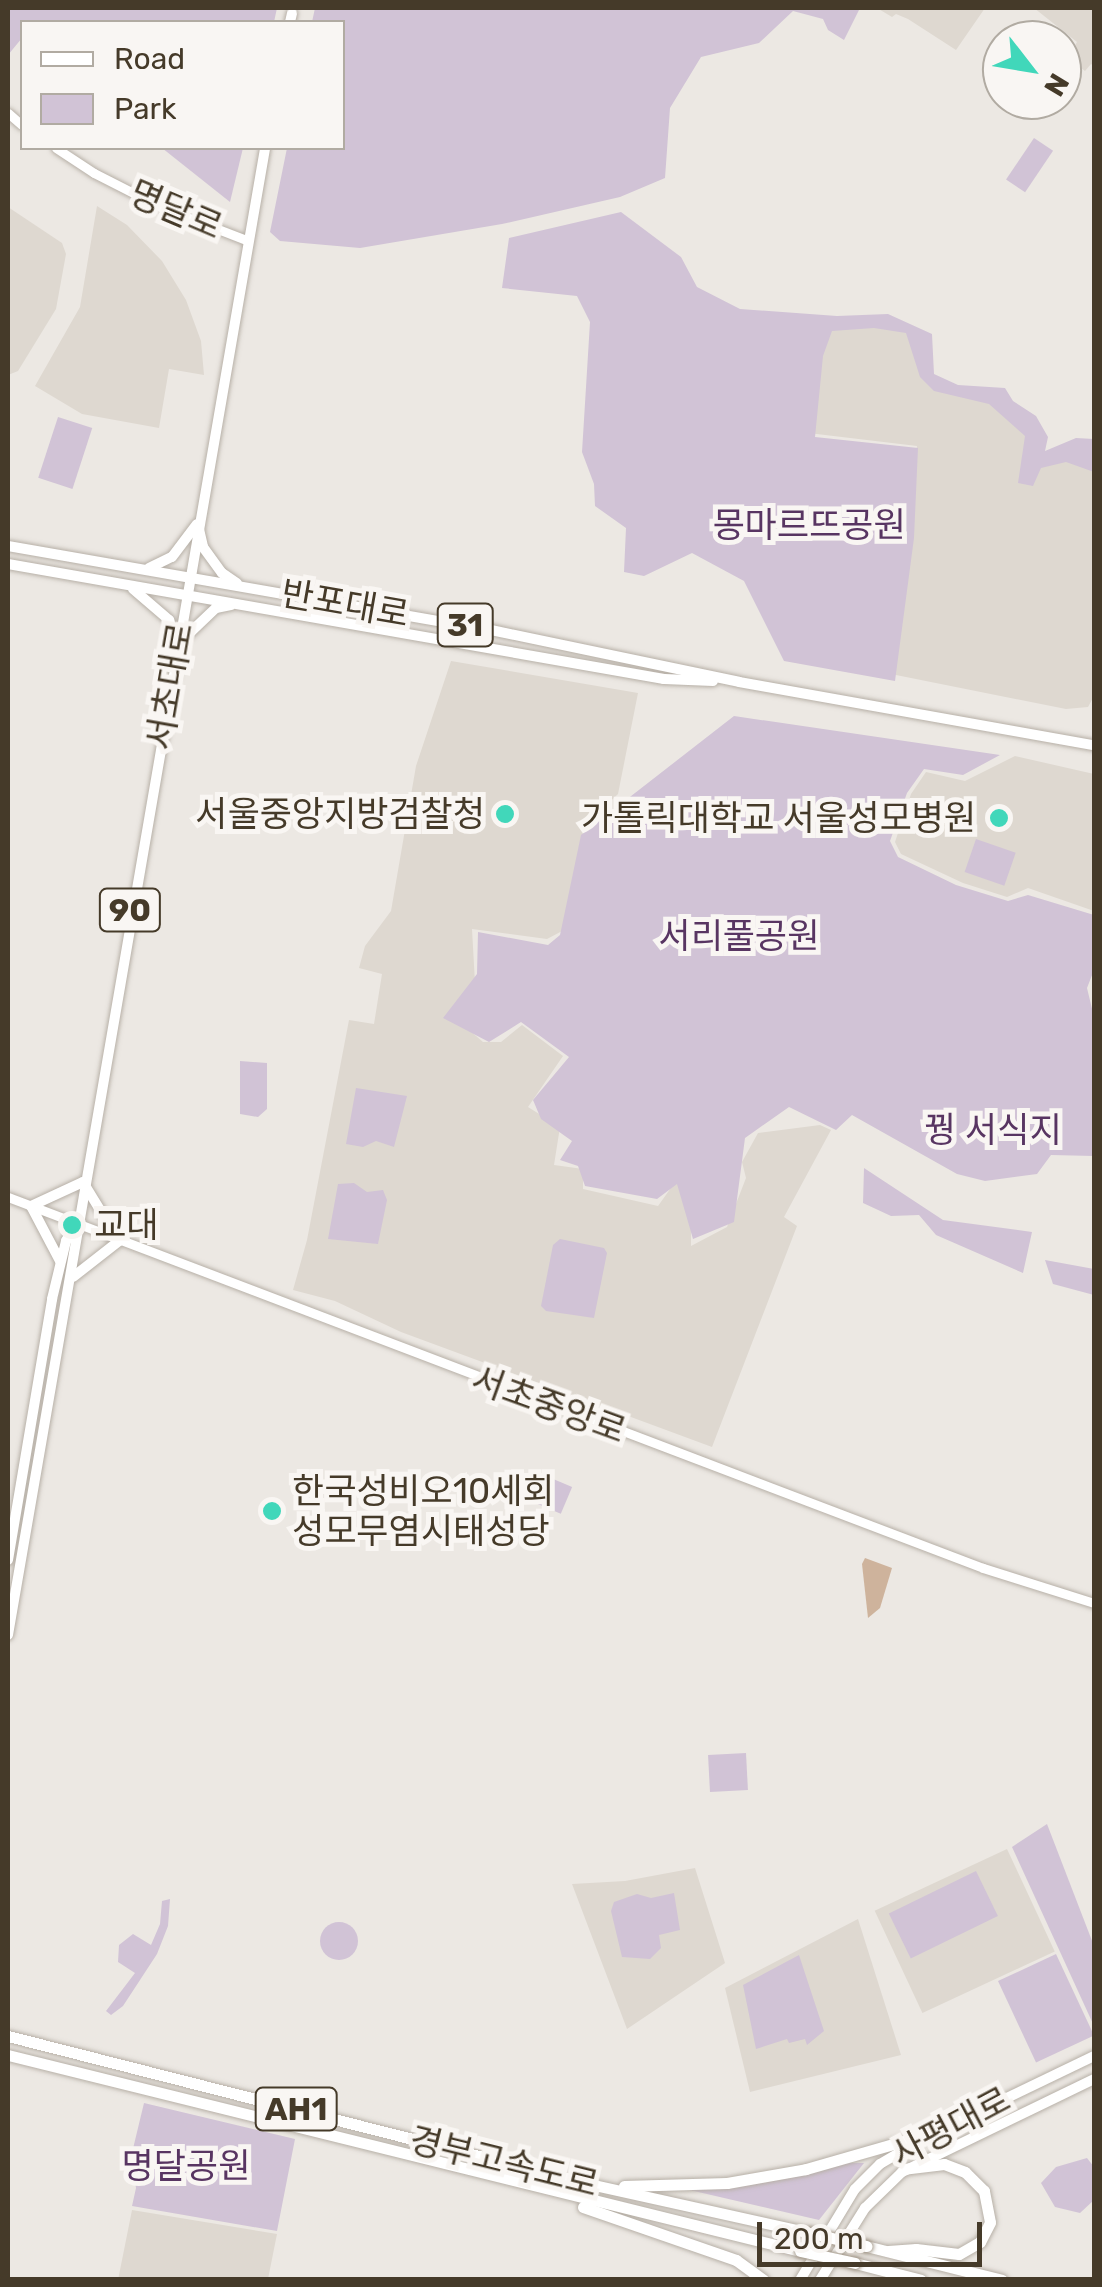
<!DOCTYPE html>
<html>
<head>
<meta charset="utf-8">
<style>
	body { margin:0 }
	#map { position:relative; width:1102px; height:2287px; overflow:hidden; background:#ece8e3; font-family:Rubik,"Noto Sans KR",sans-serif }
	div>[style] { position:absolute }
	[style*='--x'] { left:calc(var(--x)*1px); top:calc(var(--y)*1px); width:calc(var(--w)*1px); rotate:calc(var(--a)*1deg) }
	.built>* { inset:0; background:#ded8d0; transform-origin:0 0 }
	.green>* { inset:0; background:#d1c3d6; transform-origin:0 0 }
	.round { border-radius:50% }
	.water>* { inset:0; background:#ceb39c }
	.roads { filter:drop-shadow(0 0 2px #b7b0a7) drop-shadow(0 0 2px #b7b0a7) }
	.secondary>* { height:9px; margin:-4.5px; padding:0 4.5px; transform-origin:4.5px; border-radius:4.5px; background:#fff }
	.primary>* { height:10px; margin:-5px; padding:0 5px; transform-origin:5px; border-radius:5px; background:#fff }
	.highway>* { height:11px; margin:-5.5px; padding:0 5.5px; transform-origin:5.5px; border-radius:5.5px; background:#fff }
	.bridges { filter:drop-shadow(0 0 2px #a39889) drop-shadow(0 0 2px #a39889) }
	.highway-bridge>* { height:11px; margin:-5.5px; padding:0 5.5px; transform-origin:5.5px; border-radius:5.5px; background:#fff }
	.dots>* { width:28px; height:28px; translate:-50% -50%; box-sizing:border-box; border:5px solid #f9f6f3; border-radius:50% }
	span { translate:-50% -50%; white-space:nowrap; text-align:center; line-height:1.15; -webkit-text-stroke:10px #f9f6f3; paint-order:stroke }
	.shield-label span { padding:2px 8px; background:#f9f6f3; border:2px solid; border-radius:8px; -webkit-text-stroke-width:0 }
	.shield-label { font-size:32px; color:#453a29; font-weight:700 }
	.street-label { font-size:35px; color:#453a29 }
	.park-label { font-size:35px; color:#583562 }
	.poi-label { font-size:35px; color:#453a29 }
	.right { translate:-100% -50%; text-align:right }
	.left { translate:0 -50%; text-align:left }
	.frame { position:absolute; inset:0; border:10px solid #453a29; pointer-events:none }
	.legend { position:absolute; left:20px; top:20px; width:325px; height:130px; box-sizing:border-box; background:#f9f6f3; border:2px solid #b1aba2; margin:0; padding:12px 18px; list-style:none; font-size:30px; color:#453a29 }
	.legend li { display:flex; align-items:center; gap:20px; height:50px }
	.legend b { width:50px; border:2px solid #b1aba2 }
	.north { position:absolute; left:982px; top:20px; width:100px; height:100px; box-sizing:border-box; background:#f9f6f3; border:2px solid #b1aba2; border-radius:50%; rotate:121deg; font-size:28px; font-weight:700; line-height:40px; text-align:center; color:#453a29 }
	.north::after { content:''; display:block; margin:auto; width:35px; height:45px; background:#41d7ba; clip-path:polygon(50% 0,100% 100%,50% 72%,0 100%) }
	.scale { position:absolute; left:757px; top:2222px; width:225px; height:45px; box-sizing:border-box; border:5px solid #453a29; border-top:0; padding-left:12px; font-size:30px; line-height:35px; white-space:nowrap; color:#453a29; -webkit-text-stroke:8px #f9f6f3; paint-order:stroke }
</style>
</head>
<body>
<div id="map">
	<div class="built">
		<i style="clip-path:polygon(877px 8px,985px 8px,956px 50px,908px 19px,896px 14px,892px 17px)"></i>
		<i style="clip-path:polygon(1034px 8px,1094px 8px,1094px 66px,1091px 64px,1085px 71px,1068px 58px,1077px 42px)"></i>
		<i style="clip-path:polygon(97px 206px,127px 225px,162px 261px,186px 300px,201px 341px,204px 375px,169px 369px,159px 428px,82px 414px,35px 386px,80px 307px)"></i>
		<i style="clip-path:polygon(8px 207px,62px 243px,66px 254px,56px 309px,18px 371px,8px 375px)"></i>
		<i style="clip-path:polygon(833px 319px,921px 333px,935px 384px,993px 398px,1031px 426px,1026px 454px,1094px 466px,1094px 696px,1088px 707px,1066px 709px,891px 674px,890px 648px,917px 446px,800px 432px)"></i>
		<i style="clip-path:polygon(451px 661px,638px 693px,618px 794px,588px 823px,566px 929px,547px 939px,472px 929px,475px 983px,453px 1016px,483px 1042px,501px 1042px,522px 1025px,563px 1056px,528px 1107px,560px 1127px,554px 1165px,583px 1169px,583px 1189px,658px 1206px,678px 1178px,691px 1198px,691px 1246px,727px 1227px,746px 1178px,742px 1162px,758px 1133px,820px 1125px,831px 1130px,784px 1217px,797px 1226px,712px 1447px,401px 1332px,335px 1301px,293px 1290px,307px 1240px,349px 1020px,374px 1024px,382px 974px,359px 968px,365px 946px,391px 911px,416px 766px)"></i>
		<i style="clip-path:polygon(1015px 756px,1094px 774px,1094px 911px,1028px 888px,1007px 897px,963px 883px,901px 854px,895px 842px,911px 794px,926px 772px,965px 781px)"></i>
		<i style="left:1007px;top:1849px;width:113px;height:146px;rotate:65deg"></i>
		<i style="clip-path:polygon(695px 1868px,725px 1963px,627px 2029px,572px 1884px,625px 1881px)"></i>
		<i style="clip-path:polygon(858px 1919px,901px 2055px,750px 2092px,725px 1988px)"></i>
		<i style="clip-path:polygon(132px 2210px,277px 2234px,268px 2279px,118px 2280px)"></i>
	</div>
	<div class="green">
		<i style="clip-path:polygon(8px 8px,277px 8px,274px 22px,22px 22px,22px 38px,8px 55px)"></i>
		<i style="clip-path:polygon(315px 8px,860px 8px,844px 40px,828px 30px,823px 19px,793px 11px,759px 43px,701px 57px,670px 108px,665px 178px,620px 197px,502px 224px,360px 248px,280px 241px,270px 232px,287px 148px,342px 148px,342px 22px,312px 22px)"></i>
		<i style="left:1034px;top:138px;width:23px;height:50px;rotate:34deg"></i>
		<i style="clip-path:polygon(162px 148px,243px 148px,230px 202px)"></i>
		<i style="clip-path:polygon(621px 212px,681px 257px,697px 287px,740px 309px,837px 316px,888px 314px,932px 334px,934px 374px,958px 385px,1005px 388px,1013px 401px,1036px 416px,1048px 437px,1045px 451px,1076px 438px,1094px 439px,1094px 472px,1066px 462px,1041px 468px,1033px 486px,1018px 483px,1025px 436px,989px 404px,934px 391px,920px 377px,906px 333px,874px 328px,832px 331px,823px 356px,815px 437px,918px 448px,914px 538px,895px 681px,784px 661px,744px 581px,692px 553px,644px 576px,624px 572px,626px 528px,595px 506px,594px 484px,582px 452px,590px 322px,577px 296px,502px 288px,509px 238px)"></i>
		<i style="left:58px;top:417px;width:36px;height:64px;rotate:18deg"></i>
		<i style="clip-path:polygon(734px 716px,1000px 755px,963px 775px,924px 769px,907px 793px,890px 841px,898px 857px,956px 885px,1008px 901px,1028px 895px,1094px 915px,1094px 970px,1087px 988px,1094px 1017px,1094px 1156px,1051px 1155px,1037px 1174px,985px 1181px,957px 1174px,852px 1115px,836px 1130px,789px 1107px,745px 1138px,734px 1222px,693px 1239px,677px 1184px,657px 1199px,585px 1186px,578px 1166px,560px 1160px,572px 1141px,541px 1119px,533px 1100px,569px 1057px,521px 1022px,489px 1042px,443px 1018px,477px 974px,478px 932px,548px 945px,560px 935px,581px 835px)"></i>
		<i style="left:976px;top:839px;width:42px;height:35px;rotate:19deg"></i>
		<i style="clip-path:polygon(240px 1061px,267px 1063px,267px 1109px,258px 1117px,240px 1114px)"></i>
		<i style="clip-path:polygon(356px 1088px,407px 1096px,394px 1147px,376px 1141px,363px 1147px,346px 1144px)"></i>
		<i style="clip-path:polygon(864px 1168px,943px 1220px,1032px 1232px,1023px 1273px,936px 1235px,919px 1215px,891px 1216px,863px 1203px)"></i>
		<i style="clip-path:polygon(354px 1183px,367px 1192px,383px 1190px,387px 1200px,378px 1244px,328px 1239px,338px 1184px)"></i>
		<i style="clip-path:polygon(560px 1239px,604px 1248px,607px 1253px,594px 1318px,546px 1311px,541px 1306px,553px 1245px)"></i>
		<i style="clip-path:polygon(1045px 1260px,1094px 1269px,1094px 1295px,1053px 1284px)"></i>
		<i style="left:539px;top:1473px;width:36px;height:29px;rotate:23deg"></i>
		<i style="left:746px;top:1753px;width:37px;height:38px;rotate:87deg"></i>
		<i style="clip-path:polygon(1047px 1824px,1094px 1946px,1094px 2026px,1012px 1847px)"></i>
		<i style="left:976px;top:1871px;width:50px;height:97px;rotate:64deg"></i>
		<i style="clip-path:polygon(674px 1893px,680px 1930px,659px 1935px,661px 1948px,650px 1959px,622px 1957px,611px 1911px,614px 1902px,637px 1894px,651px 1898px)"></i>
		<i style="clip-path:polygon(170px 1899px,168px 1926px,157px 1954px,123px 2006px,111px 2015px,106px 2011px,135px 1973px,118px 1962px,119px 1945px,133px 1934px,151px 1945px,160px 1924px,162px 1901px)"></i>
		<i class="round" style="left:320px;top:1922px;width:38px;height:38px"></i>
		<i style="left:1056px;top:1954px;width:90px;height:64px;rotate:65deg"></i>
		<i style="clip-path:polygon(799px 1955px,824px 2031px,807px 2045px,805px 2039px,789px 2043px,787px 2039px,756px 2049px,743px 1985px)"></i>
		<i style="clip-path:polygon(144px 2103px,295px 2139px,277px 2231px,132px 2206px,136px 2188px,131px 2157px)"></i>
		<i style="clip-path:polygon(1087px 2158px,1094px 2167px,1094px 2200px,1080px 2213px,1055px 2207px,1041px 2183px,1056px 2167px)"></i>
		<i style="clip-path:polygon(849px 2163px,864px 2163px,819px 2220px,681px 2188px)"></i>
	</div>
	<div class="water">
		<i style="clip-path:polygon(865px 1558px,892px 1568px,880px 1608px,868px 1618px,862px 1564px)"></i>
	</div>
	<div class="roads">
		<div class="secondary">
			<i style="--x:8;--y:113;--w:18;--a:41"></i>
			<i style="--x:56;--y:148;--w:45;--a:33.3"></i>
			<i style="--x:94;--y:173;--w:75;--a:26.9"></i>
			<i style="--x:161;--y:207;--w:91;--a:21.2"></i>
			<i style="--x:8;--y:1197;--w:1043;--a:20.83"></i>
			<i style="--x:983;--y:1568;--w:116;--a:17.5"></i>
		</div>
		<div class="primary">
			<i style="--x:290;--y:22;--w:9;--a:-77"></i>
			<i style="--x:199;--y:529;--w:18;--a:77"></i>
			<i style="--x:203;--y:547;--w:32;--a:54"></i>
			<i style="--x:222;--y:573;--w:18;--a:34"></i>
			<i style="--x:8;--y:546;--w:490;--a:9.9"></i>
			<i style="--x:491;--y:630;--w:253;--a:11.8"></i>
			<i style="--x:739;--y:682;--w:361;--a:10.1"></i>
			<i style="--x:8;--y:564;--w:666;--a:9.94"></i>
			<i style="--x:664;--y:679;--w:49;--a:2.3"></i>
			<i style="--x:149;--y:568;--w:25;--a:-26"></i>
			<i style="--x:172;--y:557;--w:41;--a:-52.9"></i>
			<i style="--x:133;--y:589;--w:48;--a:40.7"></i>
			<i style="--x:169;--y:620;--w:25;--a:72"></i>
			<i style="--x:178;--y:644;--w:52;--a:-43.5"></i>
			<i style="--x:216;--y:608;--w:15;--a:-11"></i>
			<i style="--x:60;--y:1261;--w:62;--a:-117.8"></i>
			<i style="--x:31;--y:1206;--w:57;--a:-24.8"></i>
			<i style="--x:83;--y:1182;--w:69;--a:58.6"></i>
			<i style="--x:119;--y:1241;--w:58;--a:142"></i>
			<i style="--x:8;--y:1560;--w:265;--a:-80.4"></i>
			<i style="--x:52;--y:1299;--w:60;--a:-76.4"></i>
			<i style="--x:66;--y:1241;--w:18;--a:-61"></i>
			<i style="--x:8;--y:1635;--w:1509;--a:-80.19"></i>
			<i style="--x:936;--y:2132;--w:175;--a:-25.7"></i>
			<i style="--x:800;--y:2280;--w:106;--a:-58.9"></i>
			<i style="--x:855;--y:2189;--w:35;--a:-45"></i>
			<i style="--x:880;--y:2164;--w:48;--a:-30.3"></i>
			<i style="--x:820;--y:2280;--w:85;--a:-58"></i>
			<i style="--x:865;--y:2208;--w:52;--a:-44.2"></i>
			<i style="--x:902;--y:2172;--w:213;--a:-25.8"></i>
		</div>
		<div class="highway">
			<i style="--x:8;--y:2036;--w:595;--a:14.29"></i>
			<i style="--x:585;--y:2183;--w:231;--a:12.5"></i>
			<i style="--x:8;--y:2055;--w:816;--a:13.9"></i>
			<i style="--x:624;--y:2186;--w:103;--a:-1.7"></i>
			<i style="--x:727;--y:2183;--w:80;--a:-10"></i>
			<i style="--x:806;--y:2169;--w:141;--a:-16"></i>
			<i style="--x:583;--y:2207;--w:162;--a:19.1"></i>
			<i style="--x:736;--y:2260;--w:34;--a:36"></i>
			<i style="--x:866;--y:2246;--w:140;--a:14"></i>
			<i style="--x:888;--y:2251;--w:28;--a:-4"></i>
			<i style="--x:916;--y:2249;--w:43;--a:6.6"></i>
			<i style="--x:959;--y:2254;--w:24;--a:-30"></i>
			<i style="--x:980;--y:2242;--w:22;--a:-63"></i>
			<i style="--x:990;--y:2222;--w:32;--a:-101"></i>
			<i style="--x:984;--y:2191;--w:27;--a:-135"></i>
			<i style="--x:965;--y:2172;--w:22;--a:-159"></i>
			<i style="--x:944;--y:2164;--w:38;--a:173"></i>
			<i style="--x:855;--y:2263;--w:68;--a:14.4"></i>
		</div>
	</div>
	<div class="bridges">
		<div class="highway-bridge">
			<i style="--x:811;--y:2233;--w:57;--a:13.3"></i>
			<i style="--x:800;--y:2251;--w:56;--a:12.3"></i>
		</div>
	</div>
	<div class="dots">
		<i style="left:505px;top:814px;background:#41d7ba"></i>
		<i style="left:999px;top:818px;background:#41d7ba"></i>
		<i style="left:72px;top:1225px;background:#41d7ba"></i>
		<i style="left:272px;top:1511px;background:#41d7ba"></i>
	</div>
	<div class="shield-label">
		<span style="left:465px;top:625px">31</span>
		<span style="left:130px;top:910px">90</span>
		<span style="left:296px;top:2109px">AH1</span>
	</div>
	<div class="street-label">
		<span style="left:176px;top:210px;rotate:23deg">명달로</span>
		<span style="left:345px;top:604px;rotate:10deg">반포대로</span>
		<span style="left:170px;top:686px;rotate:-80deg">서초대로</span>
		<span style="left:549px;top:1405px;rotate:20deg">서초중앙로</span>
		<span style="left:951px;top:2127px;rotate:-28deg">사평대로</span>
		<span style="left:504px;top:2162px;rotate:14deg">경부고속도로</span>
	</div>
	<div class="park-label">
		<span style="left:809px;top:525px">몽마르뜨공원</span>
		<span style="left:739px;top:936px">서리풀공원</span>
		<span style="left:993px;top:1130px">꿩 서식지</span>
		<span style="left:186px;top:2166px">명달공원</span>
	</div>
	<div class="poi-label">
		<span class="right" style="left:485px;top:814px">서울중앙지방검찰청</span>
		<span class="right" style="left:976px;top:818px">가톨릭대학교 서울성모병원</span>
		<span class="left" style="left:94px;top:1225px">교대</span>
		<span class="left" style="left:292px;top:1511px">한국성비오10세회<br>성모무염시태성당</span>
	</div>
	<div class="frame"></div>
	<ul class="legend">
	<li><b style="height:12px;background:#fff"></b>Road</li>
	<li><b style="height:28px;background:#d1c3d6"></b>Park</li>
	</ul>
	<div class="north">N</div>
	<div class="scale">200 m</div>
</div>
</body>
</html>
